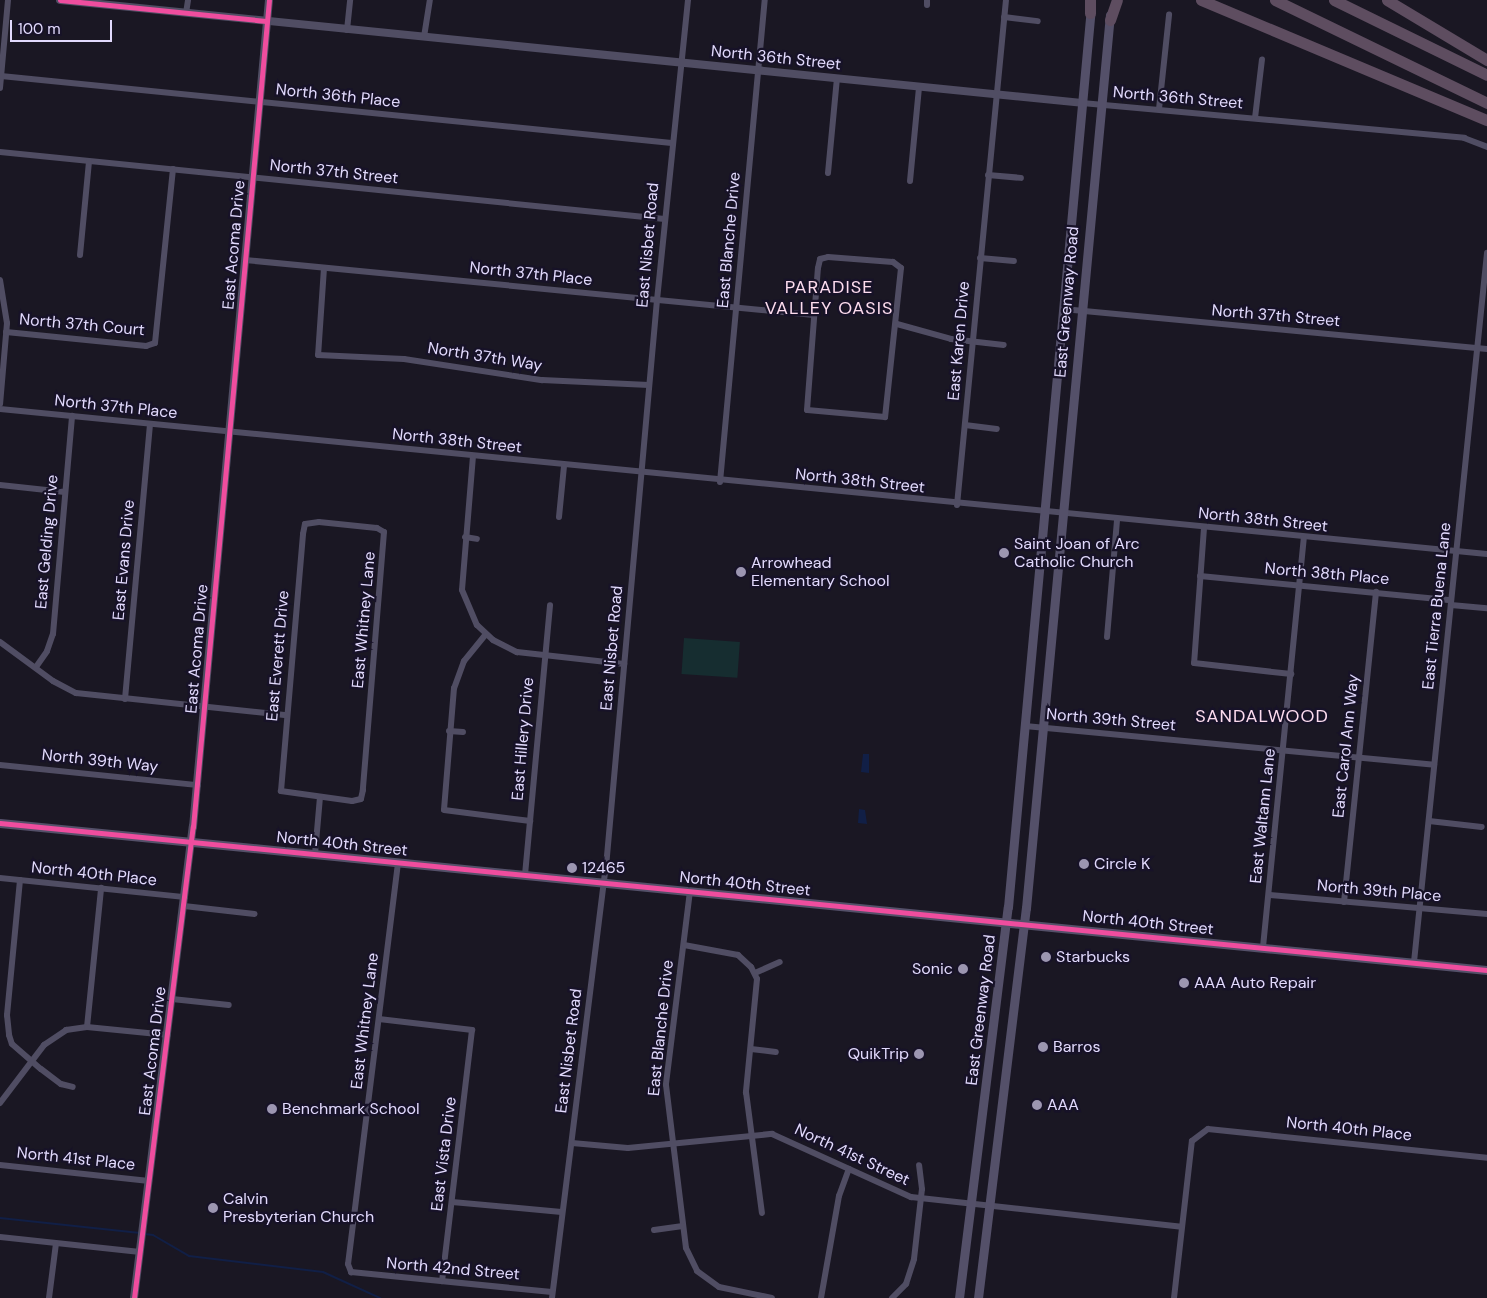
<!DOCTYPE html>
<html>
<head>
<meta charset="utf-8">
<style>
	body { margin:0 }
	#map { position:relative; width:1487px; height:1298px; overflow:hidden; background:#1a1723; font-family:"DM Sans",sans-serif }
	div>[style] { position:absolute }
	[style*='--x'] { left:calc(var(--x)*1px); top:calc(var(--y)*1px); width:calc(var(--w)*1px); rotate:calc(var(--a)*1deg) }
	.green>* { inset:0; background:#162d30; transform-origin:0 0 }
	.water>* { inset:0; background:#111f46 }
	.stream>* { height:2px; margin:-1px; padding:0 1px; transform-origin:1px; border-radius:1px; background:#111f46 }
	.minor>* { height:6px; margin:-3px; padding:0 3px; transform-origin:3px; border-radius:3px; background:#504d63 }
	.tertiary>* { height:8px; margin:-4px; padding:0 4px; transform-origin:4px; border-radius:4px; background:#504d63 }
	.secondary>* { height:9px; margin:-4.5px; padding:0 4.5px; transform-origin:4.5px; border-radius:4.5px; background:#545069 }
	.motorway>* { height:11px; margin:-5.5px; padding:0 5.5px; transform-origin:5.5px; border-radius:5.5px; background:#5e4d60 }
	.cycleway>* { height:5px; margin:-2.5px; padding:0 2.5px; transform-origin:2.5px; border-radius:2.5px; background:#ef4d9e }
	.dots>* { width:14px; height:14px; translate:-50% -50%; box-sizing:border-box; border:2px solid #171228; border-radius:50% }
	span { translate:-50% -50%; white-space:nowrap; text-align:center; line-height:1.15; -webkit-text-stroke:4.5px #171228; paint-order:stroke }
	.street-label { font-size:16px; color:#e2dafd }
	.poi-label { font-size:16px; color:#e2dafd }
	.left { translate:0 -50%; text-align:left }
	.right { translate:-100% -50%; text-align:right }
	.neighbourhood-label { font-size:18px; color:#fddcee; letter-spacing:1px }
	.scale { position:absolute; left:10px; top:20px; width:102px; height:22px; box-sizing:border-box; border:2px solid #e2dafd; border-top:0; padding-left:6px; font-size:15px; line-height:18px; white-space:nowrap; color:#e2dafd; -webkit-text-stroke:4px #171228; paint-order:stroke }
</style>
</head>
<body>
<div id="map">
	<div class="green">
		<i style="left:684px;top:638px;width:56px;height:36px;rotate:4deg"></i>
	</div>
	<div class="water">
		<i style="clip-path:polygon(863px 754px,869px 754px,869px 773px,861px 772px)"></i>
		<i style="clip-path:polygon(859px 809px,865px 810px,867px 824px,858px 823px)"></i>
	</div>
	<div class="stream">
		<i style="--x:0;--y:1218;--w:141;--a:6.1"></i>
		<i style="--x:145;--y:1234;--w:8;--a:7"></i>
		<i style="--x:153;--y:1235;--w:42;--a:30.3"></i>
		<i style="--x:189;--y:1256;--w:135;--a:6.8"></i>
		<i style="--x:323;--y:1272;--w:63;--a:24.5"></i>
	</div>
	<div class="minor">
		<i style="--x:927;--y:5;--w:5;--a:-90"></i>
		<i style="--x:186;--y:13;--w:13;--a:-81"></i>
		<i style="--x:1004;--y:17;--w:34;--a:7"></i>
		<i style="--x:347;--y:30;--w:30;--a:-84"></i>
		<i style="--x:424;--y:37;--w:37;--a:-81"></i>
		<i style="--x:1;--y:76;--w:674;--a:5.7"></i>
		<i style="--x:0;--y:88;--w:88;--a:-84.8"></i>
		<i style="--x:1082;--y:103;--w:384;--a:5.2"></i>
		<i style="--x:1464;--y:138;--w:25;--a:21"></i>
		<i style="--x:1159;--y:109;--w:95;--a:-83.9"></i>
		<i style="--x:1255;--y:118;--w:59;--a:-83.2"></i>
		<i style="--x:0;--y:152;--w:668;--a:5.75"></i>
		<i style="--x:828;--y:173;--w:95;--a:-84.6"></i>
		<i style="--x:988;--y:175;--w:33;--a:5"></i>
		<i style="--x:910;--y:181;--w:94;--a:-84.5"></i>
		<i style="--x:80;--y:255;--w:94;--a:-84.5"></i>
		<i style="--x:828;--y:257;--w:65;--a:4.4"></i>
		<i style="--x:893;--y:262;--w:10;--a:37"></i>
		<i style="--x:901;--y:268;--w:150;--a:96.1"></i>
		<i style="--x:885;--y:417;--w:78;--a:-174.9"></i>
		<i style="--x:807;--y:410;--w:142;--a:-85.6"></i>
		<i style="--x:818;--y:268;--w:9;--a:-77"></i>
		<i style="--x:820;--y:259;--w:8;--a:-14"></i>
		<i style="--x:980;--y:258;--w:34;--a:5"></i>
		<i style="--x:245;--y:260;--w:572;--a:5.52"></i>
		<i style="--x:324;--y:268;--w:87;--a:93.9"></i>
		<i style="--x:318;--y:355;--w:86;--a:2.7"></i>
		<i style="--x:404;--y:359;--w:140;--a:8.7"></i>
		<i style="--x:542;--y:380;--w:107;--a:2.7"></i>
		<i style="--x:0;--y:280;--w:44;--a:80.8"></i>
		<i style="--x:7;--y:323;--w:81;--a:94.9"></i>
		<i style="--x:1063;--y:309;--w:426;--a:5.4"></i>
		<i style="--x:897;--y:324;--w:56;--a:15.5"></i>
		<i style="--x:951;--y:339;--w:53;--a:6.5"></i>
		<i style="--x:6;--y:332;--w:141;--a:5.7"></i>
		<i style="--x:146;--y:346;--w:9;--a:-18"></i>
		<i style="--x:155;--y:343;--w:175;--a:-84.1"></i>
		<i style="--x:0;--y:409;--w:1494;--a:5.57"></i>
		<i style="--x:965;--y:425;--w:32;--a:7"></i>
		<i style="--x:473;--y:456;--w:134;--a:94.7"></i>
		<i style="--x:462;--y:590;--w:38;--a:67"></i>
		<i style="--x:477;--y:625;--w:22;--a:43"></i>
		<i style="--x:493;--y:640;--w:27;--a:27"></i>
		<i style="--x:517;--y:652;--w:108;--a:6.4"></i>
		<i style="--x:720;--y:482;--w:484;--a:-84.7"></i>
		<i style="--x:0;--y:485;--w:65;--a:6.1"></i>
		<i style="--x:957;--y:505;--w:507;--a:-84.46"></i>
		<i style="--x:559;--y:517;--w:51;--a:-84.4"></i>
		<i style="--x:319;--y:522;--w:58;--a:5.9"></i>
		<i style="--x:377;--y:528;--w:8;--a:30"></i>
		<i style="--x:384;--y:532;--w:259;--a:94.7"></i>
		<i style="--x:363;--y:790;--w:9;--a:103"></i>
		<i style="--x:361;--y:799;--w:9;--a:167"></i>
		<i style="--x:352;--y:801;--w:72;--a:-172"></i>
		<i style="--x:281;--y:791;--w:258;--a:-85.1"></i>
		<i style="--x:303;--y:534;--w:10;--a:-79"></i>
		<i style="--x:305;--y:524;--w:14;--a:-8"></i>
		<i style="--x:1204;--y:528;--w:135;--a:94.2"></i>
		<i style="--x:1194;--y:663;--w:98;--a:6.5"></i>
		<i style="--x:465;--y:537;--w:12;--a:9"></i>
		<i style="--x:1200;--y:576;--w:252;--a:5.5"></i>
		<i style="--x:1451;--y:605;--w:36;--a:5"></i>
		<i style="--x:486;--y:634;--w:35;--a:129"></i>
		<i style="--x:464;--y:661;--w:29;--a:110"></i>
		<i style="--x:454;--y:688;--w:122;--a:94.7"></i>
		<i style="--x:444;--y:810;--w:87;--a:7.3"></i>
		<i style="--x:1107;--y:637;--w:117;--a:-85.1"></i>
		<i style="--x:0;--y:642;--w:66;--a:36.3"></i>
		<i style="--x:53;--y:681;--w:26;--a:28"></i>
		<i style="--x:76;--y:693;--w:212;--a:6"></i>
		<i style="--x:36;--y:667;--w:19;--a:-55"></i>
		<i style="--x:47;--y:651;--w:18;--a:-71"></i>
		<i style="--x:53;--y:634;--w:219;--a:-85"></i>
		<i style="--x:125;--y:699;--w:276;--a:-84.8"></i>
		<i style="--x:1025;--y:726;--w:411;--a:5.4"></i>
		<i style="--x:449;--y:731;--w:14;--a:4"></i>
		<i style="--x:0;--y:765;--w:199;--a:5.8"></i>
		<i style="--x:1429;--y:821;--w:53;--a:6.5"></i>
		<i style="--x:315;--y:854;--w:57;--a:-85"></i>
		<i style="--x:398;--y:863;--w:404;--a:97.1"></i>
		<i style="--x:348;--y:1264;--w:9;--a:69"></i>
		<i style="--x:351;--y:1272;--w:202;--a:5.7"></i>
		<i style="--x:525;--y:875;--w:271;--a:-84.7"></i>
		<i style="--x:0;--y:878;--w:186;--a:5.9"></i>
		<i style="--x:20;--y:880;--w:136;--a:95.5"></i>
		<i style="--x:7;--y:1015;--w:20;--a:84"></i>
		<i style="--x:9;--y:1035;--w:9;--a:72"></i>
		<i style="--x:12;--y:1044;--w:38;--a:41"></i>
		<i style="--x:41;--y:1069;--w:25;--a:37"></i>
		<i style="--x:61;--y:1084;--w:12;--a:14"></i>
		<i style="--x:690;--y:891;--w:195;--a:97.1"></i>
		<i style="--x:666;--y:1085;--w:164;--a:83"></i>
		<i style="--x:686;--y:1248;--w:25;--a:64"></i>
		<i style="--x:697;--y:1271;--w:27;--a:36"></i>
		<i style="--x:719;--y:1287;--w:54;--a:11.7"></i>
		<i style="--x:1269;--y:895;--w:219;--a:5"></i>
		<i style="--x:1344;--y:902;--w:312;--a:-84.1"></i>
		<i style="--x:184;--y:906;--w:71;--a:6.4"></i>
		<i style="--x:684;--y:945;--w:55;--a:10.5"></i>
		<i style="--x:738;--y:955;--w:18;--a:43"></i>
		<i style="--x:751;--y:967;--w:13;--a:63"></i>
		<i style="--x:757;--y:979;--w:114;--a:95.6"></i>
		<i style="--x:746;--y:1092;--w:122;--a:82.5"></i>
		<i style="--x:1263;--y:947;--w:411;--a:-84.3"></i>
		<i style="--x:1414;--y:962;--w:713;--a:-84.12"></i>
		<i style="--x:755;--y:973;--w:27;--a:-24"></i>
		<i style="--x:172;--y:999;--w:57;--a:6"></i>
		<i style="--x:379;--y:1019;--w:94;--a:6.7"></i>
		<i style="--x:472;--y:1030;--w:253;--a:96.8"></i>
		<i style="--x:87;--y:1027;--w:140;--a:-84.2"></i>
		<i style="--x:751;--y:1049;--w:25;--a:7"></i>
		<i style="--x:0;--y:1103;--w:73;--a:-52.8"></i>
		<i style="--x:44;--y:1045;--w:27;--a:-34"></i>
		<i style="--x:66;--y:1030;--w:21;--a:-8"></i>
		<i style="--x:87;--y:1027;--w:81;--a:5.6"></i>
		<i style="--x:572;--y:1143;--w:56;--a:5.1"></i>
		<i style="--x:628;--y:1148;--w:145;--a:-5.6"></i>
		<i style="--x:772;--y:1134;--w:153;--a:24.4"></i>
		<i style="--x:911;--y:1197;--w:272;--a:6.3"></i>
		<i style="--x:0;--y:1165;--w:150;--a:6.1"></i>
		<i style="--x:452;--y:1202;--w:110;--a:5.2"></i>
		<i style="--x:654;--y:1230;--w:29;--a:-8"></i>
		<i style="--x:0;--y:1237;--w:141;--a:6.1"></i>
		<i style="--x:49;--y:1298;--w:55;--a:-82.7"></i>
		<i style="--x:552;--y:1298;--w:434;--a:-82.9"></i>
		<i style="--x:606;--y:867;--w:569;--a:-84.86"></i>
		<i style="--x:657;--y:300;--w:302;--a:-84.1"></i>
		<i style="--x:821;--y:1298;--w:104;--a:-80"></i>
		<i style="--x:839;--y:1196;--w:29;--a:-70"></i>
		<i style="--x:892;--y:1298;--w:20;--a:-45"></i>
		<i style="--x:906;--y:1284;--w:26;--a:-72"></i>
		<i style="--x:914;--y:1259;--w:70;--a:-83.5"></i>
		<i style="--x:922;--y:1189;--w:24;--a:-97"></i>
		<i style="--x:1174;--y:1298;--w:158;--a:-83.5"></i>
		<i style="--x:1192;--y:1141;--w:20;--a:-37"></i>
		<i style="--x:1208;--y:1129;--w:281;--a:5.9"></i>
	</div>
	<div class="tertiary">
		<i style="--x:60;--y:0;--w:1027;--a:5.75"></i>
		<i style="--x:134;--y:1298;--w:475;--a:-82.9"></i>
		<i style="--x:193;--y:827;--w:830;--a:-84.75"></i>
	</div>
	<div class="secondary">
		<i style="--x:0;--y:823;--w:1494;--a:5.65"></i>
		<i style="--x:959;--y:1298;--w:394;--a:-82.9"></i>
		<i style="--x:1008;--y:907;--w:903;--a:-84.73"></i>
		<i style="--x:978;--y:1298;--w:393;--a:-83"></i>
		<i style="--x:1026;--y:908;--w:897;--a:-84.63"></i>
	</div>
	<div class="motorway">
		<i style="--x:1090;--y:0;--w:13;--a:90"></i>
		<i style="--x:1201;--y:0;--w:310;--a:22.8"></i>
		<i style="--x:1275;--y:0;--w:236;--a:25.9"></i>
		<i style="--x:1334;--y:0;--w:170;--a:26.1"></i>
		<i style="--x:1387;--y:0;--w:117;--a:31"></i>
		<i style="--x:1110;--y:20;--w:21;--a:-71"></i>
	</div>
	<div class="cycleway">
		<i style="--x:60;--y:0;--w:207;--a:5.8"></i>
		<i style="--x:0;--y:823;--w:1494;--a:5.65"></i>
		<i style="--x:134;--y:1298;--w:475;--a:-82.9"></i>
		<i style="--x:193;--y:827;--w:830;--a:-84.75"></i>
	</div>
	<div class="dots">
		<i style="left:1004px;top:553px;background:#9c96b1"></i>
		<i style="left:741px;top:572px;background:#9c96b1"></i>
		<i style="left:1084px;top:864px;background:#9c96b1"></i>
		<i style="left:572px;top:868px;background:#9c96b1"></i>
		<i style="left:1046px;top:957px;background:#9c96b1"></i>
		<i style="left:963px;top:969px;background:#9c96b1"></i>
		<i style="left:1184px;top:983px;background:#9c96b1"></i>
		<i style="left:1043px;top:1047px;background:#9c96b1"></i>
		<i style="left:919px;top:1054px;background:#9c96b1"></i>
		<i style="left:1037px;top:1105px;background:#9c96b1"></i>
		<i style="left:272px;top:1109px;background:#9c96b1"></i>
		<i style="left:213px;top:1208px;background:#9c96b1"></i>
	</div>
	<div class="street-label">
		<span style="left:776px;top:58px;rotate:6deg">North 36th Street</span>
		<span style="left:338px;top:96px;rotate:6deg">North 36th Place</span>
		<span style="left:1178px;top:98px;rotate:5deg">North 36th Street</span>
		<span style="left:334px;top:172px;rotate:6deg">North 37th Street</span>
		<span style="left:729px;top:240px;rotate:-85deg">East Blanche Drive</span>
		<span style="left:234px;top:245px;rotate:-85deg">East Acoma Drive</span>
		<span style="left:648px;top:245px;rotate:-85deg">East Nisbet Road</span>
		<span style="left:531px;top:274px;rotate:6deg">North 37th Place</span>
		<span style="left:1067px;top:302px;rotate:-85deg">East Greenway Road</span>
		<span style="left:1276px;top:316px;rotate:5deg">North 37th Street</span>
		<span style="left:82px;top:325px;rotate:5deg">North 37th Court</span>
		<span style="left:959px;top:341px;rotate:-85deg">East Karen Drive</span>
		<span style="left:485px;top:357px;rotate:9deg">North 37th Way</span>
		<span style="left:116px;top:407px;rotate:6deg">North 37th Place</span>
		<span style="left:457px;top:441px;rotate:6deg">North 38th Street</span>
		<span style="left:860px;top:481px;rotate:6deg">North 38th Street</span>
		<span style="left:1263px;top:520px;rotate:6deg">North 38th Street</span>
		<span style="left:47px;top:542px;rotate:-85deg">East Gelding Drive</span>
		<span style="left:124px;top:560px;rotate:-85deg">East Evans Drive</span>
		<span style="left:1327px;top:574px;rotate:5deg">North 38th Place</span>
		<span style="left:1437px;top:606px;rotate:-84deg">East Tierra Buena Lane</span>
		<span style="left:364px;top:620px;rotate:-85deg">East Whitney Lane</span>
		<span style="left:612px;top:648px;rotate:-85deg">East Nisbet Road</span>
		<span style="left:197px;top:649px;rotate:-85deg">East Acoma Drive</span>
		<span style="left:278px;top:656px;rotate:-85deg">East Everett Drive</span>
		<span style="left:1111px;top:720px;rotate:5deg">North 39th Street</span>
		<span style="left:523px;top:739px;rotate:-85deg">East Hillery Drive</span>
		<span style="left:1346px;top:746px;rotate:-84deg">East Carol Ann Way</span>
		<span style="left:100px;top:761px;rotate:6deg">North 39th Way</span>
		<span style="left:1263px;top:816px;rotate:-84deg">East Waltann Lane</span>
		<span style="left:342px;top:844px;rotate:6deg">North 40th Street</span>
		<span style="left:94px;top:874px;rotate:6deg">North 40th Place</span>
		<span style="left:745px;top:884px;rotate:6deg">North 40th Street</span>
		<span style="left:1379px;top:891px;rotate:5deg">North 39th Place</span>
		<span style="left:1148px;top:923px;rotate:6deg">North 40th Street</span>
		<span style="left:981px;top:1010px;rotate:-83deg">East Greenway Road</span>
		<span style="left:365px;top:1021px;rotate:-83deg">East Whitney Lane</span>
		<span style="left:661px;top:1028px;rotate:-84deg">East Blanche Drive</span>
		<span style="left:153px;top:1051px;rotate:-83deg">East Acoma Drive</span>
		<span style="left:569px;top:1051px;rotate:-83deg">East Nisbet Road</span>
		<span style="left:1349px;top:1129px;rotate:6deg">North 40th Place</span>
		<span style="left:444px;top:1154px;rotate:-83deg">East Vista Drive</span>
		<span style="left:852px;top:1155px;rotate:25deg">North 41st Street</span>
		<span style="left:76px;top:1159px;rotate:6deg">North 41st Place</span>
		<span style="left:453px;top:1269px;rotate:5deg">North 42nd Street</span>
	</div>
	<div class="poi-label">
		<span class="left" style="left:1014px;top:553px">Saint Joan of Arc<br>Catholic Church</span>
		<span class="left" style="left:751px;top:572px">Arrowhead<br>Elementary School</span>
		<span class="left" style="left:1094px;top:864px">Circle K</span>
		<span class="left" style="left:582px;top:868px">12465</span>
		<span class="left" style="left:1056px;top:957px">Starbucks</span>
		<span class="right" style="left:953px;top:969px">Sonic</span>
		<span class="left" style="left:1194px;top:983px">AAA Auto Repair</span>
		<span class="left" style="left:1053px;top:1047px">Barros</span>
		<span class="right" style="left:909px;top:1054px">QuikTrip</span>
		<span class="left" style="left:1047px;top:1105px">AAA</span>
		<span class="left" style="left:282px;top:1109px">Benchmark School</span>
		<span class="left" style="left:223px;top:1208px">Calvin<br>Presbyterian Church</span>
	</div>
	<div class="neighbourhood-label">
		<span style="left:829px;top:298px">PARADISE<br>VALLEY OASIS</span>
		<span style="left:1262px;top:716px">SANDALWOOD</span>
	</div>
	<div class="scale">100 m</div>
</div>
</body>
</html>
